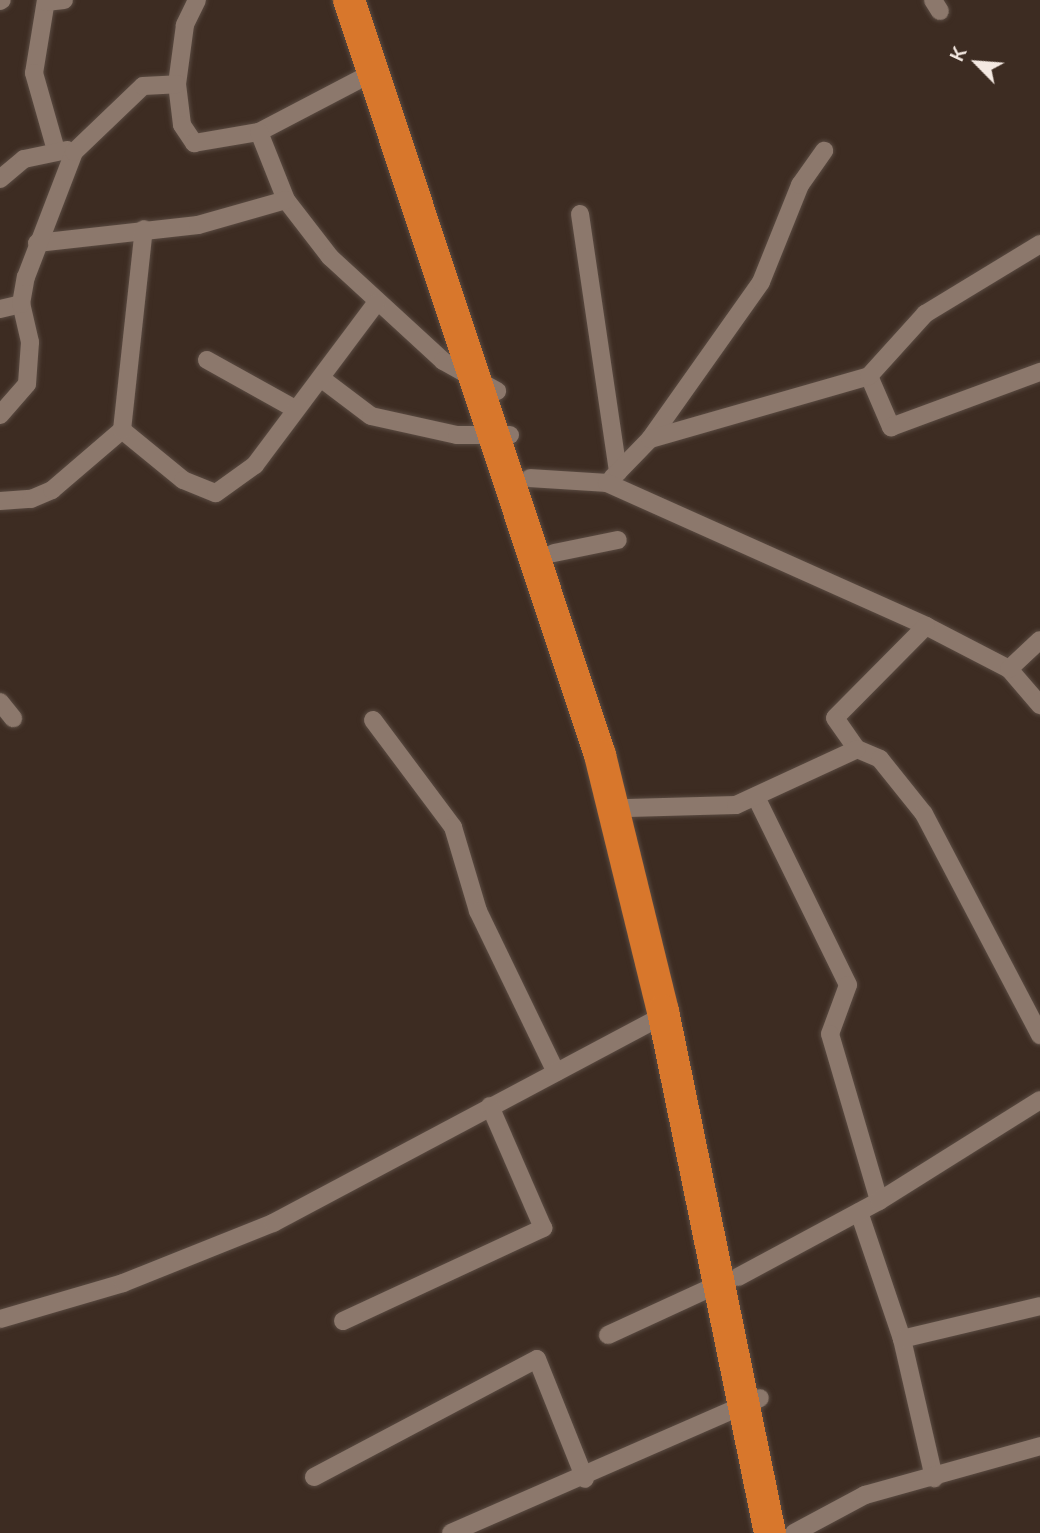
<!DOCTYPE html>
<html>
<head>
<meta charset="utf-8">
<style>
	body { margin:0 }
	#map { position:relative; width:1040px; height:1533px; overflow:hidden; background:#3d2c22; font-family:Lato,sans-serif }
	div>[style] { position:absolute }
	[style*='--x'] { left:calc(var(--x)*1px); top:calc(var(--y)*1px); width:calc(var(--w)*1px); rotate:calc(var(--a)*1deg) }
	.roads { filter:drop-shadow(0 0 2px #5a4b42) drop-shadow(0 0 2px #5a4b42) }
	.street>* { height:18px; margin:-9px; padding:0 9px; transform-origin:9px; border-radius:9px; background:#8c786c }
	.highway>* { height:32px; margin:-16px; padding:0 16px; transform-origin:16px; border-radius:16px; background:#d8772c }
	span { translate:-50% -50%; white-space:nowrap; text-align:center; line-height:1.15; -webkit-text-stroke:5px #3d2c22; paint-order:stroke }
	.north { position:absolute; left:942px; top:28px; width:70px; height:70px; -webkit-text-stroke:5px #3d2c22; paint-order:stroke; rotate:295deg; font-size:19px; font-weight:700; line-height:28px; text-align:center; color:#f4e9e2 }
	.north::after { content:''; display:block; margin:auto; width:24px; height:32px; background:#f4e9e2; clip-path:polygon(50% 0,100% 100%,50% 72%,0 100%) }
</style>
</head>
<body>
<div id="map">
	<div class="roads">
		<div class="street">
			<i style="--x:46;--y:0;--w:74;--a:99.3"></i>
			<i style="--x:34;--y:73;--w:80;--a:74.1"></i>
			<i style="--x:197;--y:0;--w:28;--a:116"></i>
			<i style="--x:185;--y:25;--w:60;--a:97.7"></i>
			<i style="--x:177;--y:84;--w:41;--a:83"></i>
			<i style="--x:182;--y:125;--w:22;--a:56"></i>
			<i style="--x:194;--y:143;--w:66;--a:-9.6"></i>
			<i style="--x:259;--y:132;--w:130;--a:-27.6"></i>
			<i style="--x:933;--y:0;--w:13;--a:58"></i>
			<i style="--x:0;--y:1;--w:2;--a:-27"></i>
			<i style="--x:46;--y:2;--w:18;--a:-6"></i>
			<i style="--x:259;--y:132;--w:73;--a:68.3"></i>
			<i style="--x:286;--y:200;--w:72;--a:52.3"></i>
			<i style="--x:330;--y:257;--w:154;--a:42.6"></i>
			<i style="--x:443;--y:361;--w:62;--a:29.1"></i>
			<i style="--x:0;--y:179;--w:31;--a:-40"></i>
			<i style="--x:24;--y:159;--w:44;--a:-11.8"></i>
			<i style="--x:580;--y:214;--w:261;--a:81.6"></i>
			<i style="--x:618;--y:472;--w:8;--a:135"></i>
			<i style="--x:37;--y:243;--w:162;--a:-6.4"></i>
			<i style="--x:198;--y:225;--w:91;--a:-15.9"></i>
			<i style="--x:0;--y:309;--w:22;--a:-13"></i>
			<i style="--x:207;--y:360;--w:101;--a:29.1"></i>
			<i style="--x:869;--y:376;--w:56;--a:66.7"></i>
			<i style="--x:891;--y:427;--w:159;--a:-20.3"></i>
			<i style="--x:322;--y:379;--w:61;--a:37.1"></i>
			<i style="--x:371;--y:416;--w:88;--a:12.5"></i>
			<i style="--x:457;--y:435;--w:53;--a:0"></i>
			<i style="--x:0;--y:415;--w:41;--a:-48.9"></i>
			<i style="--x:27;--y:384;--w:42;--a:-85.9"></i>
			<i style="--x:30;--y:342;--w:39;--a:-103"></i>
			<i style="--x:21;--y:304;--w:27;--a:-80"></i>
			<i style="--x:26;--y:277;--w:134;--a:-69"></i>
			<i style="--x:74;--y:152;--w:95;--a:-43.7"></i>
			<i style="--x:143;--y:86;--w:34;--a:-3"></i>
			<i style="--x:122;--y:430;--w:79;--a:39.3"></i>
			<i style="--x:183;--y:480;--w:35;--a:22"></i>
			<i style="--x:216;--y:493;--w:48;--a:-35.7"></i>
			<i style="--x:255;--y:465;--w:202;--a:-53.2"></i>
			<i style="--x:650;--y:439;--w:192;--a:-54.7"></i>
			<i style="--x:761;--y:282;--w:105;--a:-68.1"></i>
			<i style="--x:800;--y:185;--w:42;--a:-54.8"></i>
			<i style="--x:618;--y:472;--w:46;--a:-45.9"></i>
			<i style="--x:650;--y:439;--w:228;--a:-16"></i>
			<i style="--x:869;--y:376;--w:84;--a:-47.9"></i>
			<i style="--x:925;--y:314;--w:135;--a:-31.3"></i>
			<i style="--x:530;--y:478;--w:77;--a:3.7"></i>
			<i style="--x:607;--y:483;--w:350;--a:24.1"></i>
			<i style="--x:926;--y:626;--w:93;--a:27.4"></i>
			<i style="--x:1009;--y:669;--w:48;--a:49.3"></i>
			<i style="--x:0;--y:501;--w:31;--a:-4"></i>
			<i style="--x:31;--y:499;--w:23;--a:-23"></i>
			<i style="--x:52;--y:490;--w:92;--a:-40.6"></i>
			<i style="--x:122;--y:430;--w:202;--a:-83.8"></i>
			<i style="--x:554;--y:553;--w:65;--a:-11.5"></i>
			<i style="--x:926;--y:626;--w:129;--a:134.7"></i>
			<i style="--x:835;--y:718;--w:38;--a:55"></i>
			<i style="--x:857;--y:749;--w:25;--a:23"></i>
			<i style="--x:880;--y:759;--w:70;--a:51.3"></i>
			<i style="--x:924;--y:814;--w:250;--a:62.3"></i>
			<i style="--x:1009;--y:669;--w:42;--a:-43.1"></i>
			<i style="--x:0;--y:702;--w:21;--a:51"></i>
			<i style="--x:373;--y:720;--w:134;--a:53.2"></i>
			<i style="--x:453;--y:827;--w:88;--a:73.4"></i>
			<i style="--x:478;--y:911;--w:179;--a:64.2"></i>
			<i style="--x:756;--y:797;--w:209;--a:63.9"></i>
			<i style="--x:848;--y:985;--w:52;--a:110.2"></i>
			<i style="--x:830;--y:1034;--w:174;--a:73.6"></i>
			<i style="--x:628;--y:808;--w:108;--a:-1.6"></i>
			<i style="--x:736;--y:805;--w:133;--a:-24.8"></i>
			<i style="--x:859;--y:1212;--w:134;--a:71.3"></i>
			<i style="--x:902;--y:1339;--w:143;--a:77"></i>
			<i style="--x:738;--y:1277;--w:160;--a:-28.3"></i>
			<i style="--x:879;--y:1201;--w:190;--a:-32.1"></i>
			<i style="--x:0;--y:1319;--w:128;--a:-16.3"></i>
			<i style="--x:123;--y:1283;--w:162;--a:-21.8"></i>
			<i style="--x:273;--y:1223;--w:447;--a:-28"></i>
			<i style="--x:343;--y:1321;--w:221;--a:-24.9"></i>
			<i style="--x:543;--y:1228;--w:133;--a:-113.5"></i>
			<i style="--x:608;--y:1335;--w:124;--a:-24.7"></i>
			<i style="--x:902;--y:1339;--w:142;--a:-13.4"></i>
			<i style="--x:314;--y:1477;--w:252;--a:-27.9"></i>
			<i style="--x:537;--y:1359;--w:129;--a:68.2"></i>
			<i style="--x:451;--y:1533;--w:337;--a:-23.6"></i>
			<i style="--x:794;--y:1533;--w:81;--a:-28.2"></i>
			<i style="--x:865;--y:1495;--w:182;--a:-15.6"></i>
		</div>
		<div class="highway">
			<i style="--x:349;--y:0;--w:796;--a:71.61"></i>
			<i style="--x:600;--y:755;--w:264;--a:76.2"></i>
			<i style="--x:663;--y:1011;--w:533;--a:78.42"></i>
		</div>
	</div>
	<div class="north">K</div>
</div>
</body>
</html>
